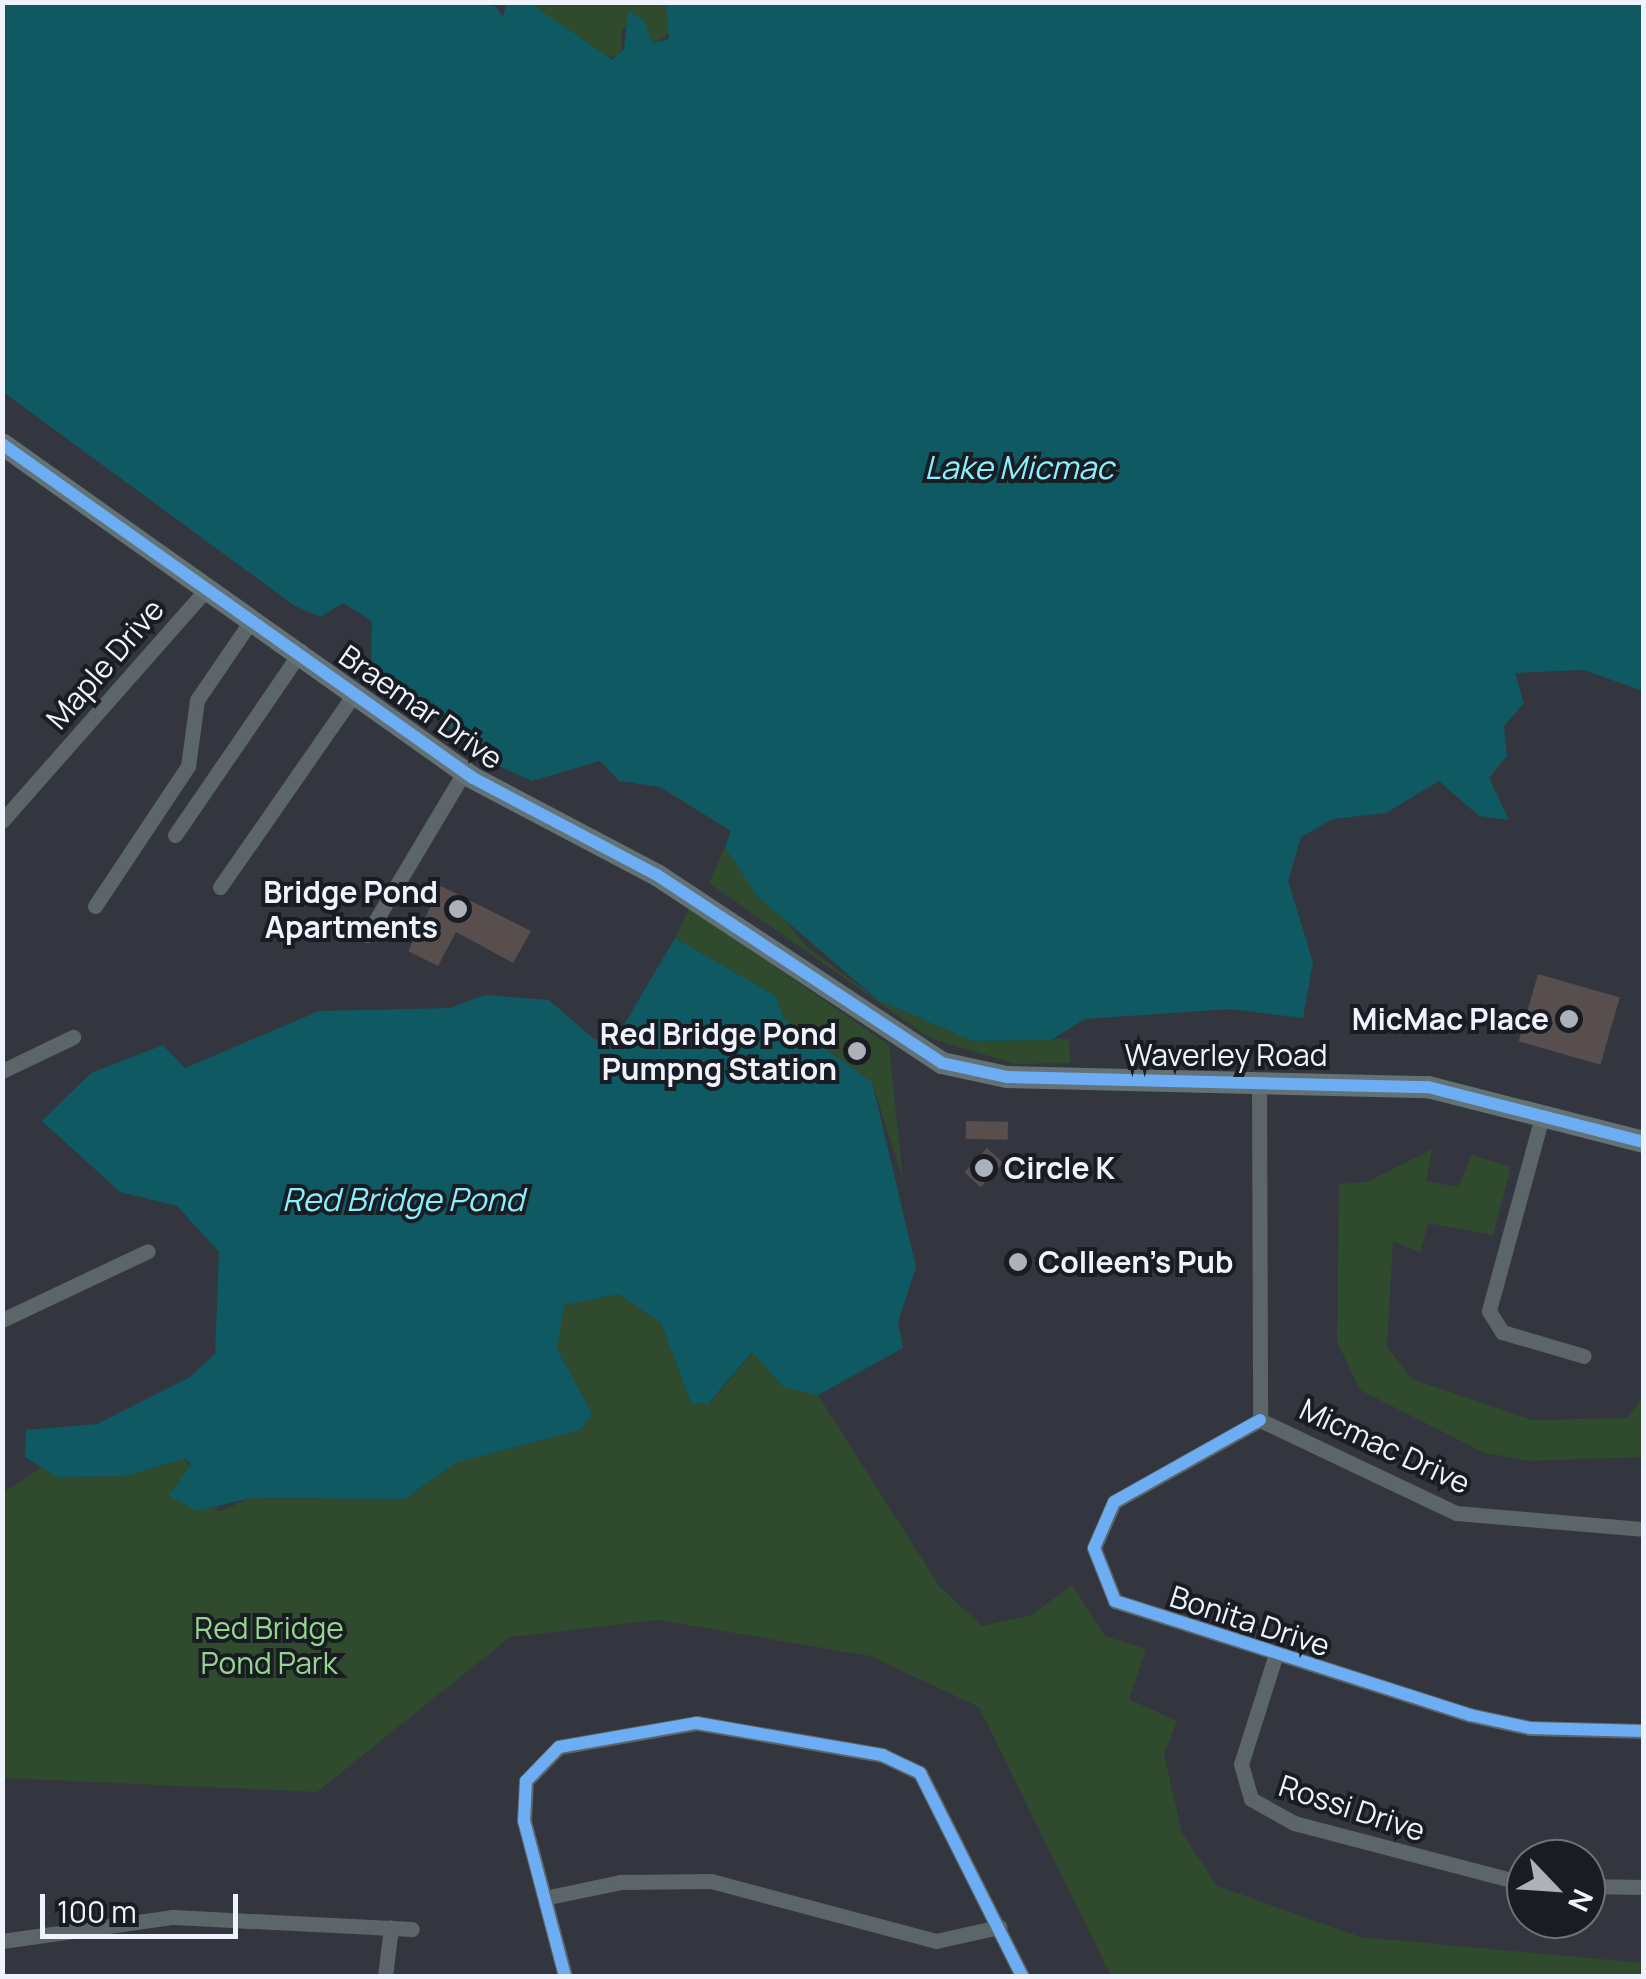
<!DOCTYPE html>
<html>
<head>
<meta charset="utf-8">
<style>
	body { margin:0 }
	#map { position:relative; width:1646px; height:1979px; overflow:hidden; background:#33363e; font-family:Manrope,sans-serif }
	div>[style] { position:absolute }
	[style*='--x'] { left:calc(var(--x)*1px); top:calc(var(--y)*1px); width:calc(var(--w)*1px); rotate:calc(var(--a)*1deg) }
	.green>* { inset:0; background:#304a2e }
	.water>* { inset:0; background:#0e5962 }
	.building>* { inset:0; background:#574e4d; transform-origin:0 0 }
	.minor>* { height:15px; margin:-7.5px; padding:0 7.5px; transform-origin:7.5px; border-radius:7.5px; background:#5c6668 }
	.secondary>* { height:22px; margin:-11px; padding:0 11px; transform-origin:11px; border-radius:11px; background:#637274 }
	.cycleway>* { height:12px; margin:-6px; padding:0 6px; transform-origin:6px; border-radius:6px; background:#6dadf4 }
	.dots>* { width:28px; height:28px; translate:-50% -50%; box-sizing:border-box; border:5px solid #191c23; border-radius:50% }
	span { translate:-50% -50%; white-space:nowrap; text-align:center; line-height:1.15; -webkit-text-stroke:8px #191c23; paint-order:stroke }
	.street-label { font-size:30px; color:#eff3fd }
	.poi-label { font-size:30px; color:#eff3fd; font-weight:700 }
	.right { translate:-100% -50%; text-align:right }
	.left { translate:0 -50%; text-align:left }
	.park-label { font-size:30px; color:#96d68c }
	.water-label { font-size:32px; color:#8bf0fd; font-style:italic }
	.frame { position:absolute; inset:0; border:5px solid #eff3fd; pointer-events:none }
	.north { position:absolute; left:1506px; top:1839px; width:100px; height:100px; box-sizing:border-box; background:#191c23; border:2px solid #6f727a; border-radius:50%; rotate:115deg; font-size:28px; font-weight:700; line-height:40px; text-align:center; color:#eff3fd }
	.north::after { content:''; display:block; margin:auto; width:35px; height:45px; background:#adb1ba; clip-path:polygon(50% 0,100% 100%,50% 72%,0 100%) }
	.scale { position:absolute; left:40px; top:1894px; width:198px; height:45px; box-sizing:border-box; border:5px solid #eff3fd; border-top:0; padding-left:12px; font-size:30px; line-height:35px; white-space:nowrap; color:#eff3fd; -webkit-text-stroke:8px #191c23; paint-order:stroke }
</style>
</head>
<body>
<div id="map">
	<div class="green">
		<i style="clip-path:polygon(530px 3px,666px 3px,672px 31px,653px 44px,635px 17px,622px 30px,621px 54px,605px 59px)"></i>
		<i style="clip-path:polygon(725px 847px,807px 947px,878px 1000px,973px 1041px,1069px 1039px,1070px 1063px,1015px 1064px,930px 1038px,709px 883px)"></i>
		<i style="clip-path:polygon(689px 908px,889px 1045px,903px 1180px,872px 1082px,784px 1020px,776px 996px,675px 938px)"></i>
		<i style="clip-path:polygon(1432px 1149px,1426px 1181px,1458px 1187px,1472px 1155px,1511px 1167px,1493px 1235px,1428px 1223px,1420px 1252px,1393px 1241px,1387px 1346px,1412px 1379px,1532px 1420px,1628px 1418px,1643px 1397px,1643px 1457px,1532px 1461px,1485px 1453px,1360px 1390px,1337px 1341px,1339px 1184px,1367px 1182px)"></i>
		<i style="clip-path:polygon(619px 1294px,661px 1323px,691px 1403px,710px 1403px,753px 1352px,783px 1387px,818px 1395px,939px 1586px,982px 1626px,1031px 1615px,1072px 1585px,1105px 1636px,1146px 1649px,1129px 1699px,1177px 1721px,1164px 1755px,1182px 1833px,1217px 1886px,1360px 1937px,1643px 1963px,1643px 1976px,1111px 1976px,979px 1707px,870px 1656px,658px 1620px,510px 1637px,317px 1792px,3px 1778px,3px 1493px,42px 1467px,57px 1477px,125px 1476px,185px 1459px,218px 1512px,250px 1498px,405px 1499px,455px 1463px,581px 1430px,592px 1413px,557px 1349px,563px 1305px)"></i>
	</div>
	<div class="water">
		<i style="clip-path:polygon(463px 2px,495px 6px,503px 17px,506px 4px,530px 3px,612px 60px,624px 49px,628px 11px,644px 20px,652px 43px,669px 39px,666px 3px,1643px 3px,1643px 691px,1584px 670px,1515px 673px,1524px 703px,1504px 726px,1507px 756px,1489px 778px,1509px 820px,1479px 816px,1439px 781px,1386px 813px,1333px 819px,1301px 837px,1288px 881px,1313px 962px,1303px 1018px,1231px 1009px,1085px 1019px,1051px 1040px,973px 1041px,878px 1000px,757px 896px,725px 847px,731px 831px,660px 787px,619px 781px,600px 761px,532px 781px,499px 766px,371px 669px,372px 621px,343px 603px,320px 617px,295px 606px,3px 392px,3px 3px)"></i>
		<i style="clip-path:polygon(675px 938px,776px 996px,784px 1020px,872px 1082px,916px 1267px,898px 1322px,903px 1348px,818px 1395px,783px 1387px,752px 1352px,709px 1403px,691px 1403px,661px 1323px,619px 1294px,564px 1305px,557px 1349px,592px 1413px,581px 1430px,455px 1463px,405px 1499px,250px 1498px,197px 1511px,169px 1496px,191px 1464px,185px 1459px,125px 1476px,57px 1477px,25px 1457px,26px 1430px,97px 1424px,190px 1377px,215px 1354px,219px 1252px,177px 1206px,120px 1192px,42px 1121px,91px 1073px,163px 1045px,185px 1068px,319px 1011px,450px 1008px,485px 995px,549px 1000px,594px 1039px,615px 1040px)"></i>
	</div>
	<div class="building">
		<i style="clip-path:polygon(441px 886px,531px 931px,513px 963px,456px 932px,438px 966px,408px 951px)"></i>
		<i style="left:1538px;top:974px;width:85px;height:70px;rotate:16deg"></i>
		<i style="left:966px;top:1121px;width:42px;height:18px;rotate:1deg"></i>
		<i style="left:987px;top:1148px;width:22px;height:33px;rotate:43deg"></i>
	</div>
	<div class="minor">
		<i style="--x:2;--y:821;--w:312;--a:-48.6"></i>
		<i style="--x:175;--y:835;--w:223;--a:-55.6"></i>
		<i style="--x:220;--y:887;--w:236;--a:-55.2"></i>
		<i style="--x:95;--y:906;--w:168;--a:-56.4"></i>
		<i style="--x:188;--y:766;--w:67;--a:-82.2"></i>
		<i style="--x:197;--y:700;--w:99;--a:-55.7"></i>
		<i style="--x:367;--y:935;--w:190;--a:-59.2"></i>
		<i style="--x:2;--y:1071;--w:79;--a:-25.6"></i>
		<i style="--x:1259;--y:1084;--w:336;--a:89.8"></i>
		<i style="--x:1260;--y:1420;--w:217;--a:25.4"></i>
		<i style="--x:1456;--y:1513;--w:189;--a:4.9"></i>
		<i style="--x:1543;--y:1113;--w:205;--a:105.3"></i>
		<i style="--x:1489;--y:1311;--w:25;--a:58"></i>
		<i style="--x:1502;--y:1332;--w:85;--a:16.3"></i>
		<i style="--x:2;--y:1320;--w:161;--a:-25.3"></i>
		<i style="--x:1260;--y:1420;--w:167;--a:150.7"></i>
		<i style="--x:1114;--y:1502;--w:50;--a:113.5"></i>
		<i style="--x:1094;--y:1548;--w:57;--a:68.4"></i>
		<i style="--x:1115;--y:1601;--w:373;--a:17.8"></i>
		<i style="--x:1470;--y:1715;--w:61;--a:12.2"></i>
		<i style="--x:1530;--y:1728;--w:114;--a:1.5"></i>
		<i style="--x:1275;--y:1657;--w:112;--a:107.6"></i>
		<i style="--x:1241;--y:1764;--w:36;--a:74"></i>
		<i style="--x:1251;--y:1799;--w:49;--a:29.2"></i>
		<i style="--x:1294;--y:1823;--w:240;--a:14.7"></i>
		<i style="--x:1586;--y:1886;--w:58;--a:1"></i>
		<i style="--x:549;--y:1897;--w:74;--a:-11.8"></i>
		<i style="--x:621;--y:1882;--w:90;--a:-0.6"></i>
		<i style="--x:711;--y:1881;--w:233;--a:14.9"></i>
		<i style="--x:936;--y:1941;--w:65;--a:-12.5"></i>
		<i style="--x:2;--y:1941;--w:173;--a:-8"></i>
		<i style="--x:173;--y:1917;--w:239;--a:2.9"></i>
		<i style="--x:385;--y:1976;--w:49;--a:-83"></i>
		<i style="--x:565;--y:1976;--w:160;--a:-104.8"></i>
		<i style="--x:524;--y:1821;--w:40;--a:-87.1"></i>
		<i style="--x:526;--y:1781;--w:47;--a:-45.9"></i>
		<i style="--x:559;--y:1747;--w:140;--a:-9.9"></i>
		<i style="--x:697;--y:1723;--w:188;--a:9.8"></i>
		<i style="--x:882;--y:1755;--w:42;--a:25.3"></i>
		<i style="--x:920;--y:1773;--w:227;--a:63.3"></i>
	</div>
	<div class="secondary">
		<i style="--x:2;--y:444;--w:577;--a:35.34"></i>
		<i style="--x:473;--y:778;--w:208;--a:27.8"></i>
		<i style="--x:657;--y:875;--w:341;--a:33.4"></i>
		<i style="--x:942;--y:1063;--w:66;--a:12.2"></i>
		<i style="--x:1007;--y:1077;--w:421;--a:1.4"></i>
		<i style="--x:1428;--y:1087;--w:223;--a:14.3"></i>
	</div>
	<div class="cycleway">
		<i style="--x:2;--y:444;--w:577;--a:35.34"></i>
		<i style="--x:473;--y:778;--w:208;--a:27.8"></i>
		<i style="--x:657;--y:875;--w:341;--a:33.4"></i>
		<i style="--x:942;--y:1063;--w:66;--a:12.2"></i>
		<i style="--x:1007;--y:1077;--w:421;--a:1.4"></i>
		<i style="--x:1428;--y:1087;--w:223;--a:14.3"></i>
		<i style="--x:1260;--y:1420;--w:167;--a:150.7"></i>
		<i style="--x:1114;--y:1502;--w:50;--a:113.5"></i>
		<i style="--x:1094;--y:1548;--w:57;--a:68.4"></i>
		<i style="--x:1115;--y:1601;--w:373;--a:17.8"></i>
		<i style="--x:1470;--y:1715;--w:61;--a:12.2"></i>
		<i style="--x:1530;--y:1728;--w:114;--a:1.5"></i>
		<i style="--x:565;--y:1976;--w:160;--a:-104.8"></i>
		<i style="--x:524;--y:1821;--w:40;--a:-87.1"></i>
		<i style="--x:526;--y:1781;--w:47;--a:-45.9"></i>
		<i style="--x:559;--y:1747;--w:140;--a:-9.9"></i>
		<i style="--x:697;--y:1723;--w:188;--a:9.8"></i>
		<i style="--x:882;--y:1755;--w:42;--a:25.3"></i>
		<i style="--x:920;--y:1773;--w:227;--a:63.3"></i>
	</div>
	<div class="dots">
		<i style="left:458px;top:909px;background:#adb1ba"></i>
		<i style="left:1569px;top:1019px;background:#adb1ba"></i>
		<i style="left:857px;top:1051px;background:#adb1ba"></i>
		<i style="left:984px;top:1168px;background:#adb1ba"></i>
		<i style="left:1018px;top:1262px;background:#adb1ba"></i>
	</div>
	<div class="street-label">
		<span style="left:105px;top:664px;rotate:-49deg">Maple Drive</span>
		<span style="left:421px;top:707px;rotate:35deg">Braemar Drive</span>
		<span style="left:1226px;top:1055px">Waverley Road</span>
		<span style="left:1385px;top:1446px;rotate:25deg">Micmac Drive</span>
		<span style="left:1250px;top:1621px;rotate:18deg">Bonita Drive</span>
		<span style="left:1352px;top:1808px;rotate:18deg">Rossi Drive</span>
	</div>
	<div class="poi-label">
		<span class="right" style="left:438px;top:909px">Bridge Pond<br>Apartments</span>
		<span class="right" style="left:1549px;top:1019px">MicMac Place</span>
		<span class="right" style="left:837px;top:1051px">Red Bridge Pond<br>Pumpng Station</span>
		<span class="left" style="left:1004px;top:1168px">Circle K</span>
		<span class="left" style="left:1038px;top:1262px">Colleen's Pub</span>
	</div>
	<div class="park-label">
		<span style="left:269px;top:1645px">Red Bridge<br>Pond Park</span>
	</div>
	<div class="water-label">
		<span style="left:1019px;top:467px">Lake Micmac</span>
		<span style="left:403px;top:1199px">Red Bridge Pond</span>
	</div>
	<div class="frame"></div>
	<div class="north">N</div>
	<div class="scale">100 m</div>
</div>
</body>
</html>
